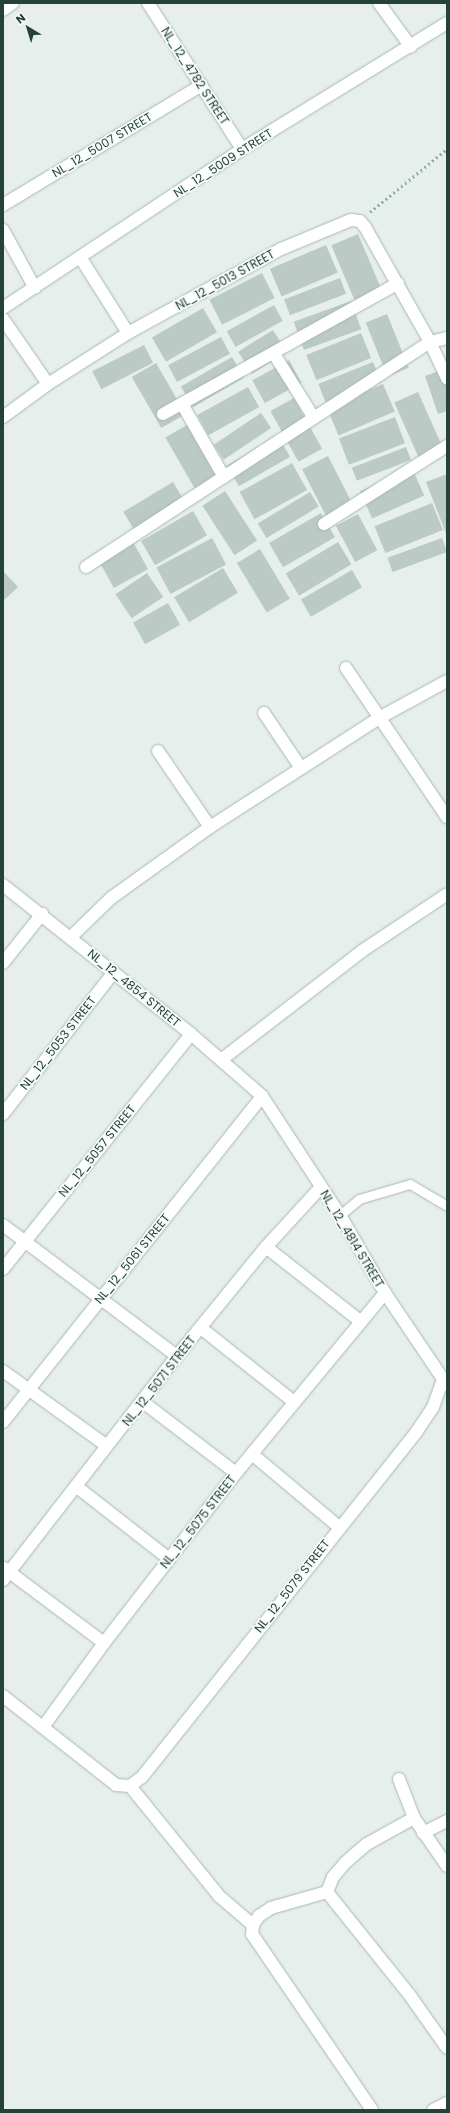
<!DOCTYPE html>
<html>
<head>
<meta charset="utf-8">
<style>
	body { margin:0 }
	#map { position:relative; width:450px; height:2113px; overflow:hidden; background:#e6efeb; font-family:Poppins,sans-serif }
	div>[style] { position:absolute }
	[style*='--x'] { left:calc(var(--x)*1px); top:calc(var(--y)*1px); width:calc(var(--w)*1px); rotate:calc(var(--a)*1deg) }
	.building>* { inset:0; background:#bbcac4; transform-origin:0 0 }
	.path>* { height:2.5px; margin-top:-1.25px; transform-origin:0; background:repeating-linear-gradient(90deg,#86b3a5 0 2px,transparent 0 5px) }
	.roads { filter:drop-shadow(0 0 1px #a8b8b2) drop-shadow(0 0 1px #a8b8b2) }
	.service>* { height:9px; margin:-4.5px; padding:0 4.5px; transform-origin:4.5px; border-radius:4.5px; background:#fff }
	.minor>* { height:12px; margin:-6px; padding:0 6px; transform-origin:6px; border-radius:6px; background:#fff }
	span { translate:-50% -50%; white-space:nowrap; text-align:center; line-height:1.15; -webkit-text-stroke:3.5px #f7fbf9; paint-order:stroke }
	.street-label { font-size:12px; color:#24423a }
	.frame { position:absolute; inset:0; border:4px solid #24423a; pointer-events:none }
	.north { position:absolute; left:8px; top:8px; width:40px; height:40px; -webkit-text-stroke:3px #f7fbf9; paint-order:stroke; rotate:322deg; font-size:11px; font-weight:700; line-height:16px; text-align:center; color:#24423a }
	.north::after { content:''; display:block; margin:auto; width:14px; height:18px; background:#24423a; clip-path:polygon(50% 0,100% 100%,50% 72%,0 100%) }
</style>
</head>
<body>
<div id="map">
	<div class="building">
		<i style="left:358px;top:234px;width:59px;height:29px;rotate:67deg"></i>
		<i style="left:326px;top:245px;width:30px;height:61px;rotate:67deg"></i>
		<i style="left:262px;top:273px;width:28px;height:59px;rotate:63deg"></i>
		<i style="left:340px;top:278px;width:17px;height:60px;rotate:69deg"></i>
		<i style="left:351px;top:301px;width:30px;height:61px;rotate:70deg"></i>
		<i style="left:274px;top:305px;width:18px;height:54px;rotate:61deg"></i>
		<i style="left:203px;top:308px;width:28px;height:59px;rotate:60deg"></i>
		<i style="left:387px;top:314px;width:58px;height:23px;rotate:68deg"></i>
		<i style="left:273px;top:330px;width:26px;height:41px;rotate:58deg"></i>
		<i style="left:361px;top:333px;width:27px;height:59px;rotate:68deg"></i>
		<i style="left:221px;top:337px;width:19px;height:60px;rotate:62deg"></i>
		<i style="left:144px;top:345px;width:20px;height:58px;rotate:63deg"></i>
		<i style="left:232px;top:357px;width:24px;height:59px;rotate:60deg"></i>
		<i style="left:289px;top:360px;width:26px;height:42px;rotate:61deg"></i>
		<i style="left:373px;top:362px;width:22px;height:59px;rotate:68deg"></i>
		<i style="left:156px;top:363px;width:59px;height:28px;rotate:60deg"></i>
		<i style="clip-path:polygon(447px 368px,447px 411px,438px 414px,425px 376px)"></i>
		<i style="left:383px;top:384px;width:30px;height:61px;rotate:67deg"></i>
		<i style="left:248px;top:387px;width:23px;height:58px;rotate:61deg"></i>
		<i style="left:418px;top:392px;width:60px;height:26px;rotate:66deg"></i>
		<i style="left:294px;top:398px;width:58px;height:27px;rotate:61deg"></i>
		<i style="left:261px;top:413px;width:18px;height:57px;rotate:56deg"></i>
		<i style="left:395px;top:417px;width:28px;height:60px;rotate:69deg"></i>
		<i style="left:187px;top:425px;width:61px;height:25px;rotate:60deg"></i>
		<i style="left:278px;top:436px;width:24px;height:59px;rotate:60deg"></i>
		<i style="left:406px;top:447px;width:14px;height:58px;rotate:69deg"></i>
		<i style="left:328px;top:456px;width:59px;height:29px;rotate:63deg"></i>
		<i style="left:292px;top:463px;width:31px;height:60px;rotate:61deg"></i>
		<i style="left:412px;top:468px;width:30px;height:57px;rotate:66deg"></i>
		<i style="clip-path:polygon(447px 474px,447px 536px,426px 482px)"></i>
		<i style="left:173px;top:482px;width:27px;height:58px;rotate:59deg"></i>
		<i style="left:225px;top:491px;width:59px;height:27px;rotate:57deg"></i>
		<i style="left:310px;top:492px;width:17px;height:61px;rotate:59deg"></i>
		<i style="left:432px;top:503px;width:29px;height:62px;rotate:68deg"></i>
		<i style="left:193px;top:511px;width:28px;height:60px;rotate:60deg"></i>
		<i style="left:321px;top:513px;width:28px;height:60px;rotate:60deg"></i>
		<i style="left:358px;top:514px;width:41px;height:25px;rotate:62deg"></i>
		<i style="left:212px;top:538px;width:30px;height:63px;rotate:62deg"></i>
		<i style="left:442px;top:538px;width:15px;height:58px;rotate:70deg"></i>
		<i style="left:133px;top:542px;width:31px;height:39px;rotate:61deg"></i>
		<i style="left:338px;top:542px;width:26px;height:61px;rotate:59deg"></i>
		<i style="left:260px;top:549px;width:58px;height:27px;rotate:59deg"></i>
		<i style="left:223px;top:568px;width:29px;height:57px;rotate:59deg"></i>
		<i style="left:352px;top:570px;width:20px;height:59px;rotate:60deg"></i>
		<i style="clip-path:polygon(3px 571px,18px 587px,3px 601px)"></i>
		<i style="left:147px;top:573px;width:29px;height:38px;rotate:56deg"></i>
		<i style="left:168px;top:603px;width:25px;height:40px;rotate:61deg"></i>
	</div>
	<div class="path">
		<i style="--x:370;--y:212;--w:99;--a:-39.3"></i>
	</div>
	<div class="roads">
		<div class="service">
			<i style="--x:340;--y:1215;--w:25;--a:-40"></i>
			<i style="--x:359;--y:1199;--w:53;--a:-16.4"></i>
			<i style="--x:410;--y:1184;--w:43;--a:30.7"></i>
		</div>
		<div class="minor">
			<i style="--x:148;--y:3;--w:174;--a:57.2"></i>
			<i style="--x:379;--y:3;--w:54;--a:54"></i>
			<i style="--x:3;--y:10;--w:12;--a:-35"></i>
			<i style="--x:3;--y:205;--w:232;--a:-31.1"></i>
			<i style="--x:3;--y:230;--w:66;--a:61.1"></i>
			<i style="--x:80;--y:257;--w:90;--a:57.7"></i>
			<i style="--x:3;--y:308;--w:287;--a:-33.6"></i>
			<i style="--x:242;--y:149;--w:241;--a:-31.6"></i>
			<i style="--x:3;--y:319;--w:79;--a:55.3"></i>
			<i style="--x:274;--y:354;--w:75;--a:58"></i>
			<i style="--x:182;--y:404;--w:84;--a:60.1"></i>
			<i style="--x:163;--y:414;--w:269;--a:-29.1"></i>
			<i style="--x:3;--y:417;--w:56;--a:-36.3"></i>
			<i style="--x:48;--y:384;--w:95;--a:-32.5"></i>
			<i style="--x:128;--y:333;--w:175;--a:-28.8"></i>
			<i style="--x:281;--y:249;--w:76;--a:-22.5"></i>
			<i style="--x:351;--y:220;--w:9;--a:6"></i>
			<i style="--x:360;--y:221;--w:8;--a:50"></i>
			<i style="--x:365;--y:227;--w:132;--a:60.5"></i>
			<i style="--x:430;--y:342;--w:40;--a:65"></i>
			<i style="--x:324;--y:524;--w:146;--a:-32.4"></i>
			<i style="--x:86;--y:567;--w:411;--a:-33.2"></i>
			<i style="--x:430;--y:342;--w:17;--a:-13"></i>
			<i style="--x:346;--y:668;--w:180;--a:55.9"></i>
			<i style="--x:264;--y:713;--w:66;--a:56.1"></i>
			<i style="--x:158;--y:751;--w:92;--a:55.6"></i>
			<i style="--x:3;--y:885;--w:240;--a:38.4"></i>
			<i style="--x:191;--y:1034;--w:94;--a:41.1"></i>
			<i style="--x:262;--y:1096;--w:142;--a:56.8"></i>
			<i style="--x:340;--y:1215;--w:90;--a:60"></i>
			<i style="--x:385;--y:1293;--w:111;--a:56"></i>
			<i style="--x:71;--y:937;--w:56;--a:-44.3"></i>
			<i style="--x:111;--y:898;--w:122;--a:-35.6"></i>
			<i style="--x:210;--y:827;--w:201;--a:-32.8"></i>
			<i style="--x:379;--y:718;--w:77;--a:-28.6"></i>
			<i style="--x:3;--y:963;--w:63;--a:-51.5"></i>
			<i style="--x:221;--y:1060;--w:178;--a:-37.7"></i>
			<i style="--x:362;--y:951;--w:102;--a:-33.8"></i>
			<i style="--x:3;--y:1114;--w:180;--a:-52"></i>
			<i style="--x:3;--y:1225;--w:218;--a:37"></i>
			<i style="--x:266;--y:1247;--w:120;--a:38.2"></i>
			<i style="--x:3;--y:1269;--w:301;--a:-51.3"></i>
			<i style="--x:201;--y:1328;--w:119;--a:38.5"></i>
			<i style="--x:3;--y:1371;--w:128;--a:35.8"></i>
			<i style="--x:143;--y:1402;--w:117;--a:37.4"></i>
			<i style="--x:3;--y:1422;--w:416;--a:-51.5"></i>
			<i style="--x:252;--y:1454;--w:114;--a:40"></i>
			<i style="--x:77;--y:1487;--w:117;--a:38"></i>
			<i style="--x:4;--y:1568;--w:125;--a:36.9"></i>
			<i style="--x:3;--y:1580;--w:284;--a:-52.2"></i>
			<i style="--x:177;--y:1356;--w:141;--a:-50.8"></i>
			<i style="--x:266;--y:1247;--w:81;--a:-47.5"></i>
			<i style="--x:3;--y:1696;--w:144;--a:38.2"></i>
			<i style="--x:116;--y:1785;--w:14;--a:4"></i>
			<i style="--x:130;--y:1786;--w:141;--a:51"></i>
			<i style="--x:219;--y:1896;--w:45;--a:40.5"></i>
			<i style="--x:43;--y:1727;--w:104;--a:-54"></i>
			<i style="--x:104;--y:1643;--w:215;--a:-52.2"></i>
			<i style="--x:236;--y:1473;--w:234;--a:-50.4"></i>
			<i style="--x:399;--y:1779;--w:42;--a:69"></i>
			<i style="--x:130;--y:1786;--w:15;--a:-37"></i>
			<i style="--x:142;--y:1777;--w:442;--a:-51.5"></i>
			<i style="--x:417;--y:1431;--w:29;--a:-56"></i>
			<i style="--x:433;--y:1407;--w:29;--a:-70"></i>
			<i style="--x:423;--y:1833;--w:27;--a:-27"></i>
			<i style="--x:327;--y:1892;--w:58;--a:164.1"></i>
			<i style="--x:271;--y:1908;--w:14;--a:146"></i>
			<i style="--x:259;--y:1916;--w:11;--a:124"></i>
			<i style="--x:253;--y:1925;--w:9;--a:96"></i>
			<i style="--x:252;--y:1934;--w:213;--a:55.7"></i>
			<i style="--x:327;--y:1892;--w:134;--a:51.3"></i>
			<i style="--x:411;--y:1997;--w:62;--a:54.8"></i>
			<i style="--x:327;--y:1892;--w:16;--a:-68"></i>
			<i style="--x:333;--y:1877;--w:20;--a:-49"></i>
			<i style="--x:346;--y:1862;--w:28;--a:-41"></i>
			<i style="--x:367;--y:1844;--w:54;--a:-29"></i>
			<i style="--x:414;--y:1818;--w:58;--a:55.5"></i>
			<i style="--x:433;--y:2110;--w:16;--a:-27"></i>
		</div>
	</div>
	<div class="street-label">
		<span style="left:195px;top:76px;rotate:57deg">NL_12_4782 STREET</span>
		<span style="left:102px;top:145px;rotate:-31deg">NL_12_5007 STREET</span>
		<span style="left:223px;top:163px;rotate:-33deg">NL_12_5009 STREET</span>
		<span style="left:225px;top:280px;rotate:-29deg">NL_12_5013 STREET</span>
		<span style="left:134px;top:988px;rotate:39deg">NL_12_4854 STREET</span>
		<span style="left:58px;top:1043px;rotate:-52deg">NL_12_5053 STREET</span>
		<span style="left:97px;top:1151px;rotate:-51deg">NL_12_5057 STREET</span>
		<span style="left:352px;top:1239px;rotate:59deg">NL_12_4814 STREET</span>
		<span style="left:132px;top:1259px;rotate:-51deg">NL_12_5061 STREET</span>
		<span style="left:159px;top:1381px;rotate:-52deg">NL_12_5071 STREET</span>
		<span style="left:198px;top:1522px;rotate:-52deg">NL_12_5075 STREET</span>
		<span style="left:292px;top:1586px;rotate:-52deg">NL_12_5079 STREET</span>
	</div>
	<div class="frame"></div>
	<div class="north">N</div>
</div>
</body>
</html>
